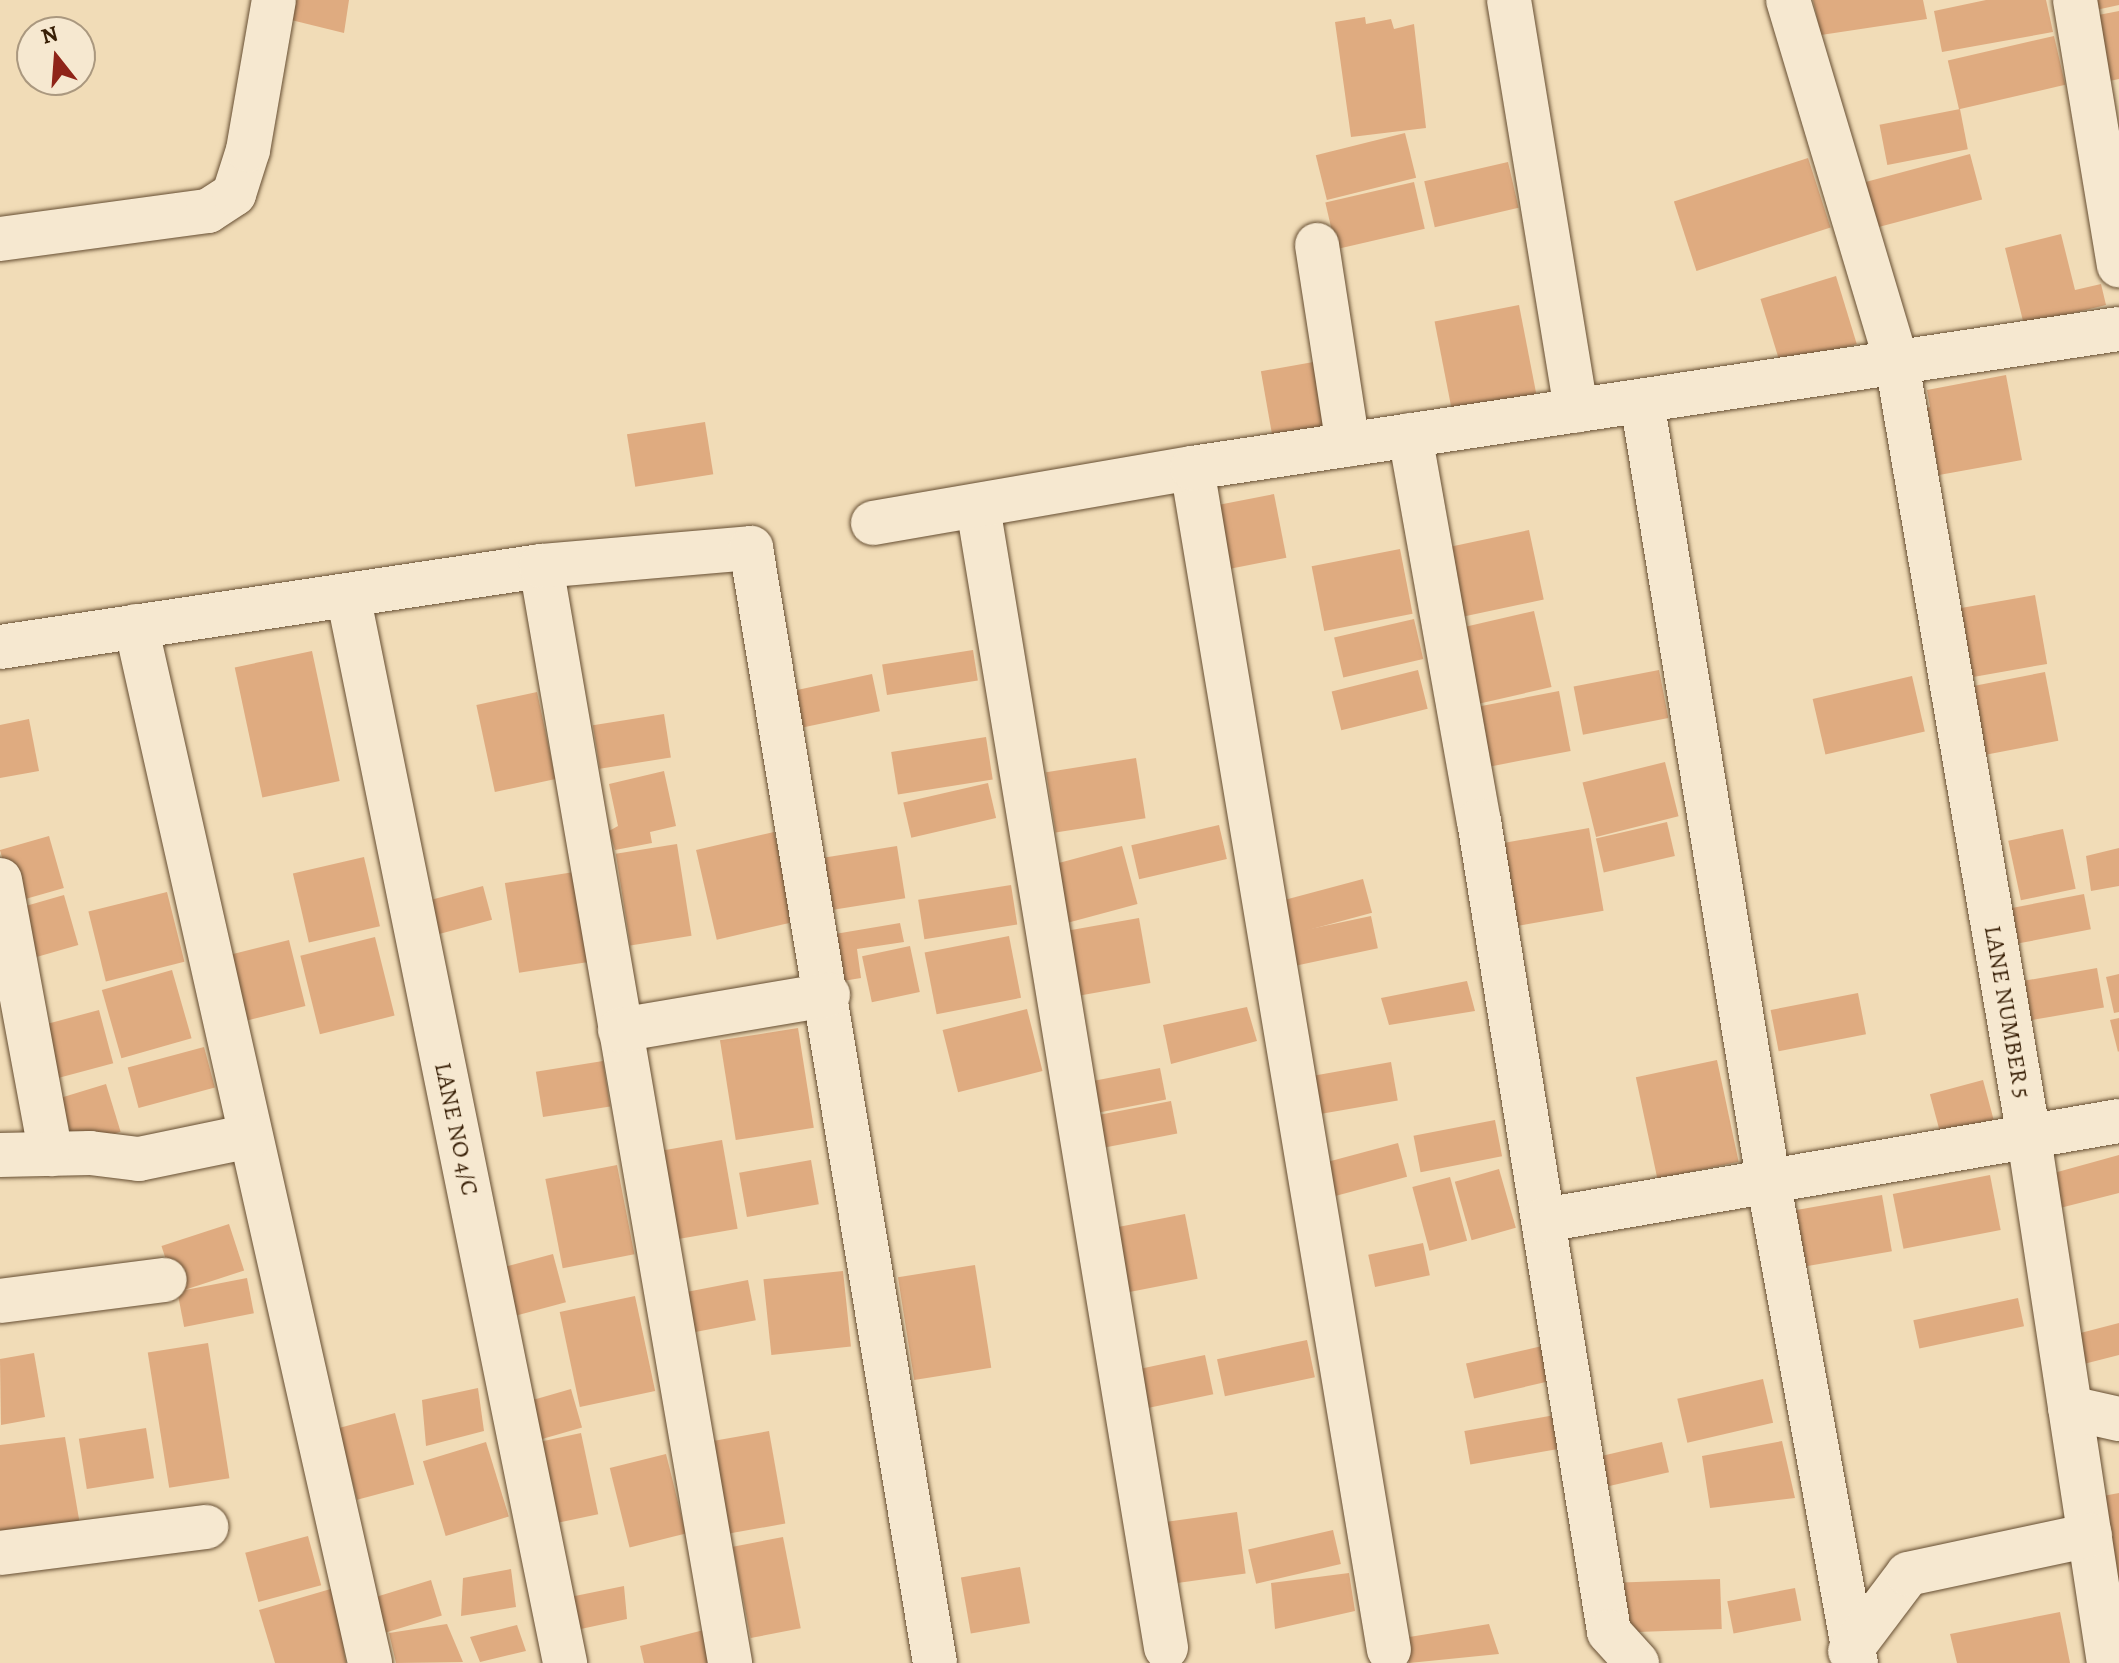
<!DOCTYPE html>
<html>
<head>
<meta charset="utf-8">
<style>
	body { margin:0 }
	#map { position:relative; width:2119px; height:1663px; overflow:hidden; background:#f1dcb7; font-family:Alegreya,serif }
	div>[style] { position:absolute }
	[style*='--x'] { left:calc(var(--x)*1px); top:calc(var(--y)*1px); width:calc(var(--w)*1px); rotate:calc(var(--a)*1deg) }
	.building>* { inset:0; background:#dfab80; transform-origin:0 0 }
	.roads { filter:drop-shadow(0 0 2px #664e32) drop-shadow(0 0 2px #664e32) }
	.street>* { height:44px; margin:-22px; padding:0 22px; transform-origin:22px; border-radius:22px; background:#f6e8d0 }
	span { translate:-50% -50%; white-space:nowrap; text-align:center; line-height:1.15; -webkit-text-stroke:6px #f6e8d0; paint-order:stroke }
	.street-label { font-size:24px; color:#381f06 }
	.north { position:absolute; left:16px; top:16px; width:80px; height:80px; box-sizing:border-box; background:#f6e8d0; border:2px solid #aa987f; border-radius:50%; rotate:343deg; font-size:22px; font-weight:700; line-height:32px; text-align:center; color:#381f06 }
	.north::after { content:''; display:block; margin:auto; width:28px; height:36px; background:#8f2418; clip-path:polygon(50% 0,100% 100%,50% 72%,0 100%) }
</style>
</head>
<body>
<div id="map">
	<div class="building">
		<i style="clip-path:polygon(282px 0,349px 0,344px 33px,279px 17px)"></i>
		<i style="clip-path:polygon(1813px 0,1923px 0,1927px 19px,1821px 35px)"></i>
		<i style="clip-path:polygon(1986px 0,2046px 0,2053px 32px,1942px 52px,1934px 11px)"></i>
		<i style="clip-path:polygon(2080px 0,2119px 0,2119px 5px,2082px 13px)"></i>
		<i style="clip-path:polygon(2119px 11px,2119px 79px,2095px 84px,2083px 18px)"></i>
		<i style="clip-path:polygon(1365px 17px,1366px 24px,1391px 19px,1394px 29px,1414px 24px,1426px 128px,1351px 137px,1335px 22px)"></i>
		<i style="left:2054px;top:36px;width:50px;height:109px;rotate:77deg"></i>
		<i style="left:1960px;top:109px;width:41px;height:82px;rotate:79deg"></i>
		<i style="left:1405px;top:133px;width:46px;height:92px;rotate:76deg"></i>
		<i style="left:1970px;top:154px;width:47px;height:109px;rotate:75deg"></i>
		<i style="left:1808px;top:158px;width:73px;height:141px;rotate:72deg"></i>
		<i style="left:1508px;top:162px;width:47px;height:86px;rotate:77deg"></i>
		<i style="left:1414px;top:182px;width:48px;height:91px;rotate:77deg"></i>
		<i style="clip-path:polygon(2061px 234px,2075px 290px,2101px 284px,2106px 305px,2024px 325px,2005px 248px)"></i>
		<i style="left:1836px;top:276px;width:71px;height:79px;rotate:73deg"></i>
		<i style="left:1519px;top:305px;width:106px;height:86px;rotate:79deg"></i>
		<i style="left:1319px;top:361px;width:66px;height:59px;rotate:80deg"></i>
		<i style="clip-path:polygon(2006px 375px,2022px 460px,1939px 475px,1935px 452px,1928px 453px,1920px 410px,1930px 407px,1927px 390px)"></i>
		<i style="left:705px;top:422px;width:53px;height:79px;rotate:81deg"></i>
		<i style="left:1274px;top:494px;width:65px;height:65px;rotate:79deg"></i>
		<i style="left:1529px;top:530px;width:71px;height:89px;rotate:78deg"></i>
		<i style="left:1400px;top:549px;width:66px;height:90px;rotate:79deg"></i>
		<i style="left:2035px;top:595px;width:70px;height:88px;rotate:80deg"></i>
		<i style="left:1534px;top:611px;width:78px;height:77px;rotate:77deg"></i>
		<i style="left:1414px;top:619px;width:41px;height:82px;rotate:77deg"></i>
		<i style="left:973px;top:650px;width:31px;height:92px;rotate:81deg"></i>
		<i style="left:312px;top:651px;width:133px;height:79px;rotate:78deg"></i>
		<i style="left:1418px;top:670px;width:40px;height:89px;rotate:76deg"></i>
		<i style="left:1659px;top:670px;width:49px;height:87px;rotate:79deg"></i>
		<i style="left:2045px;top:672px;width:70px;height:86px;rotate:79deg"></i>
		<i style="left:872px;top:674px;width:38px;height:79px;rotate:78deg"></i>
		<i style="left:1912px;top:676px;width:57px;height:102px;rotate:77deg"></i>
		<i style="left:1559px;top:691px;width:61px;height:87px;rotate:79deg"></i>
		<i style="left:537px;top:692px;width:89px;height:62px;rotate:78deg"></i>
		<i style="left:664px;top:714px;width:44px;height:72px;rotate:81deg"></i>
		<i style="clip-path:polygon(29px 719px,39px 771px,0 778px,0 725px)"></i>
		<i style="left:986px;top:737px;width:43px;height:96px;rotate:81deg"></i>
		<i style="left:1136px;top:758px;width:61px;height:91px;rotate:81deg"></i>
		<i style="left:1665px;top:762px;width:56px;height:85px;rotate:76deg"></i>
		<i style="clip-path:polygon(664px 771px,676px 826px,650px 832px,652px 843px,615px 850px,609px 831px,618px 826px,609px 784px)"></i>
		<i style="left:988px;top:783px;width:36px;height:87px;rotate:77deg"></i>
		<i style="left:1667px;top:822px;width:35px;height:73px;rotate:77deg"></i>
		<i style="left:1219px;top:825px;width:35px;height:90px;rotate:77deg"></i>
		<i style="left:1589px;top:828px;width:84px;height:87px;rotate:80deg"></i>
		<i style="left:2063px;top:829px;width:61px;height:56px;rotate:78deg"></i>
		<i style="left:774px;top:832px;width:92px;height:80px;rotate:77deg"></i>
		<i style="left:49px;top:836px;width:54px;height:51px;rotate:74deg"></i>
		<i style="left:677px;top:844px;width:93px;height:62px;rotate:81deg"></i>
		<i style="left:897px;top:846px;width:53px;height:84px;rotate:81deg"></i>
		<i style="left:1122px;top:846px;width:60px;height:77px;rotate:75deg"></i>
		<i style="clip-path:polygon(2119px 848px,2119px 886px,2091px 891px,2086px 856px)"></i>
		<i style="left:364px;top:857px;width:71px;height:73px;rotate:77deg"></i>
		<i style="left:574px;top:872px;width:91px;height:70px;rotate:81deg"></i>
		<i style="left:1363px;top:879px;width:35px;height:94px;rotate:75deg"></i>
		<i style="left:1011px;top:885px;width:40px;height:94px;rotate:81deg"></i>
		<i style="left:483px;top:886px;width:35px;height:70px;rotate:75deg"></i>
		<i style="left:167px;top:892px;width:72px;height:81px;rotate:76deg"></i>
		<i style="left:2084px;top:894px;width:36px;height:80px;rotate:79deg"></i>
		<i style="left:64px;top:895px;width:52px;height:57px;rotate:74deg"></i>
		<i style="left:1371px;top:916px;width:33px;height:89px;rotate:78deg"></i>
		<i style="left:1139px;top:918px;width:66px;height:83px;rotate:80deg"></i>
		<i style="clip-path:polygon(900px 923px,904px 942px,857px 949px,861px 978px,837px 982px,829px 935px)"></i>
		<i style="left:1009px;top:936px;width:63px;height:86px;rotate:79deg"></i>
		<i style="left:375px;top:937px;width:81px;height:77px;rotate:76deg"></i>
		<i style="left:289px;top:940px;width:68px;height:71px;rotate:76deg"></i>
		<i style="left:910px;top:946px;width:47px;height:49px;rotate:78deg"></i>
		<i style="left:2097px;top:968px;width:40px;height:87px;rotate:80deg"></i>
		<i style="left:172px;top:970px;width:71px;height:73px;rotate:74deg"></i>
		<i style="clip-path:polygon(2119px 974px,2119px 1012px,2114px 1013px,2106px 977px)"></i>
		<i style="clip-path:polygon(1467px 981px,1475px 1011px,1389px 1025px,1381px 998px)"></i>
		<i style="left:1858px;top:993px;width:42px;height:89px;rotate:79deg"></i>
		<i style="clip-path:polygon(1247px 1007px,1257px 1041px,1171px 1064px,1163px 1025px)"></i>
		<i style="left:1027px;top:1009px;width:64px;height:87px;rotate:76deg"></i>
		<i style="left:99px;top:1010px;width:55px;height:57px;rotate:75deg"></i>
		<i style="clip-path:polygon(2119px 1018px,2119px 1051px,2118px 1052px,2110px 1020px)"></i>
		<i style="left:798px;top:1028px;width:101px;height:79px;rotate:81deg"></i>
		<i style="left:204px;top:1047px;width:42px;height:79px;rotate:75deg"></i>
		<i style="left:1717px;top:1060px;width:104px;height:83px;rotate:78deg"></i>
		<i style="left:603px;top:1061px;width:46px;height:68px;rotate:81deg"></i>
		<i style="left:1391px;top:1062px;width:39px;height:86px;rotate:80deg"></i>
		<i style="left:1160px;top:1068px;width:32px;height:84px;rotate:79deg"></i>
		<i style="left:1983px;top:1080px;width:54px;height:55px;rotate:75deg"></i>
		<i style="left:106px;top:1084px;width:50px;height:48px;rotate:73deg"></i>
		<i style="left:1171px;top:1101px;width:33px;height:87px;rotate:79deg"></i>
		<i style="left:1495px;top:1120px;width:37px;height:83px;rotate:79deg"></i>
		<i style="left:722px;top:1140px;width:90px;height:66px;rotate:80deg"></i>
		<i style="left:1398px;top:1143px;width:35px;height:81px;rotate:75deg"></i>
		<i style="clip-path:polygon(2119px 1155px,2119px 1193px,2052px 1210px,2043px 1176px)"></i>
		<i style="left:811px;top:1160px;width:45px;height:73px;rotate:80deg"></i>
		<i style="left:617px;top:1165px;width:91px;height:73px;rotate:79deg"></i>
		<i style="left:1499px;top:1169px;width:61px;height:46px;rotate:74deg"></i>
		<i style="left:1990px;top:1175px;width:56px;height:99px;rotate:79deg"></i>
		<i style="left:1450px;top:1177px;width:66px;height:39px;rotate:75deg"></i>
		<i style="left:1882px;top:1195px;width:57px;height:97px;rotate:80deg"></i>
		<i style="left:1185px;top:1214px;width:66px;height:72px;rotate:79deg"></i>
		<i style="left:229px;top:1224px;width:49px;height:71px;rotate:72deg"></i>
		<i style="left:1423px;top:1243px;width:33px;height:56px;rotate:78deg"></i>
		<i style="left:553px;top:1254px;width:50px;height:67px;rotate:75deg"></i>
		<i style="left:975px;top:1265px;width:104px;height:78px;rotate:81deg"></i>
		<i style="left:843px;top:1271px;width:76px;height:80px;rotate:84deg"></i>
		<i style="left:247px;top:1278px;width:36px;height:71px;rotate:79deg"></i>
		<i style="left:748px;top:1280px;width:41px;height:68px;rotate:79deg"></i>
		<i style="left:635px;top:1296px;width:97px;height:77px;rotate:78deg"></i>
		<i style="left:2018px;top:1298px;width:29px;height:107px;rotate:78deg"></i>
		<i style="clip-path:polygon(2119px 1323px,2119px 1355px,2072px 1367px,2065px 1337px)"></i>
		<i style="left:1307px;top:1340px;width:38px;height:92px;rotate:78deg"></i>
		<i style="left:208px;top:1343px;width:137px;height:61px;rotate:81deg"></i>
		<i style="left:1542px;top:1346px;width:36px;height:78px;rotate:77deg"></i>
		<i style="clip-path:polygon(34px 1353px,45px 1417px,1px 1425px,0 1359px)"></i>
		<i style="left:1205px;top:1355px;width:40px;height:79px;rotate:78deg"></i>
		<i style="left:1763px;top:1379px;width:45px;height:88px;rotate:77deg"></i>
		<i style="clip-path:polygon(478px 1388px,484px 1431px,426px 1446px,422px 1400px)"></i>
		<i style="left:571px;top:1389px;width:40px;height:56px;rotate:74deg"></i>
		<i style="left:395px;top:1413px;width:74px;height:59px;rotate:75deg"></i>
		<i style="left:1555px;top:1415px;width:34px;height:92px;rotate:80deg"></i>
		<i style="left:146px;top:1428px;width:51px;height:68px;rotate:81deg"></i>
		<i style="left:769px;top:1431px;width:94px;height:67px;rotate:80deg"></i>
		<i style="left:581px;top:1433px;width:83px;height:56px;rotate:78deg"></i>
		<i style="clip-path:polygon(65px 1437px,80px 1525px,0 1536px,0 1445px)"></i>
		<i style="clip-path:polygon(1782px 1441px,1795px 1498px,1710px 1508px,1702px 1456px)"></i>
		<i style="left:486px;top:1442px;width:78px;height:66px;rotate:73deg"></i>
		<i style="left:1662px;top:1442px;width:31px;height:70px;rotate:77deg"></i>
		<i style="left:666px;top:1454px;width:82px;height:58px;rotate:76deg"></i>
		<i style="clip-path:polygon(2119px 1493px,2119px 1592px,2092px 1498px)"></i>
		<i style="left:1237px;top:1512px;width:62px;height:87px;rotate:82deg"></i>
		<i style="left:1333px;top:1530px;width:35px;height:87px;rotate:77deg"></i>
		<i style="left:308px;top:1536px;width:51px;height:65px;rotate:75deg"></i>
		<i style="left:783px;top:1537px;width:93px;height:51px;rotate:79deg"></i>
		<i style="left:1020px;top:1567px;width:57px;height:60px;rotate:80deg"></i>
		<i style="clip-path:polygon(511px 1569px,516px 1607px,461px 1616px,463px 1578px)"></i>
		<i style="clip-path:polygon(1349px 1573px,1355px 1611px,1275px 1629px,1271px 1583px)"></i>
		<i style="left:1720px;top:1579px;width:50px;height:98px;rotate:88deg"></i>
		<i style="left:431px;top:1580px;width:37px;height:68px;rotate:73deg"></i>
		<i style="clip-path:polygon(624px 1586px,627px 1619px,567px 1632px,565px 1598px)"></i>
		<i style="clip-path:polygon(334px 1588px,346px 1663px,275px 1663px,259px 1610px)"></i>
		<i style="left:1795px;top:1588px;width:33px;height:69px;rotate:79deg"></i>
		<i style="clip-path:polygon(2060px 1612px,2070px 1663px,1957px 1663px,1950px 1634px)"></i>
		<i style="clip-path:polygon(447px 1624px,463px 1662px,396px 1663px,389px 1633px)"></i>
		<i style="clip-path:polygon(1489px 1624px,1499px 1654px,1409px 1663px,1403px 1638px)"></i>
		<i style="clip-path:polygon(517px 1625px,526px 1651px,480px 1662px,470px 1637px)"></i>
		<i style="clip-path:polygon(704px 1630px,710px 1663px,644px 1663px,640px 1646px)"></i>
	</div>
	<div class="roads">
		<div class="street">
			<i style="--x:1509;--y:0;--w:416;--a:80.7"></i>
			<i style="--x:1788;--y:0;--w:379;--a:73.3"></i>
			<i style="--x:1897;--y:363;--w:786;--a:80.33"></i>
			<i style="--x:2029;--y:1138;--w:531;--a:81.34"></i>
			<i style="--x:2075;--y:0;--w:269;--a:80.6"></i>
			<i style="--x:0;--y:239;--w:210;--a:-7.7"></i>
			<i style="--x:208;--y:211;--w:31;--a:-33"></i>
			<i style="--x:234;--y:194;--w:46;--a:-72.3"></i>
			<i style="--x:248;--y:150;--w:152;--a:-80.2"></i>
			<i style="--x:1317;--y:245;--w:202;--a:81.2"></i>
			<i style="--x:1642;--y:401;--w:794;--a:80.8"></i>
			<i style="--x:1769;--y:1185;--w:486;--a:79.7"></i>
			<i style="--x:1410;--y:435;--w:392;--a:79.9"></i>
			<i style="--x:1479;--y:821;--w:821;--a:80.89"></i>
			<i style="--x:1609;--y:1632;--w:42;--a:47.9"></i>
			<i style="--x:1192;--y:468;--w:1198;--a:80.54"></i>
			<i style="--x:978;--y:507;--w:1156;--a:80.64"></i>
			<i style="--x:873;--y:523;--w:324;--a:-9.8"></i>
			<i style="--x:1192;--y:468;--w:937;--a:-8.53"></i>
			<i style="--x:541;--y:566;--w:1113;--a:80.22"></i>
			<i style="--x:348;--y:595;--w:1090;--a:78.51"></i>
			<i style="--x:136;--y:626;--w:1063;--a:77.28"></i>
			<i style="--x:0;--y:647;--w:547;--a:-8.52"></i>
			<i style="--x:541;--y:566;--w:211;--a:-4.9"></i>
			<i style="--x:751;--y:548;--w:1130;--a:80.63"></i>
			<i style="--x:0;--y:880;--w:279;--a:79.5"></i>
			<i style="--x:620;--y:1030;--w:211;--a:-9.6"></i>
			<i style="--x:0;--y:1155;--w:90;--a:-1.3"></i>
			<i style="--x:90;--y:1153;--w:49;--a:7"></i>
			<i style="--x:139;--y:1159;--w:113;--a:-11.7"></i>
			<i style="--x:1544;--y:1220;--w:583;--a:-9.77"></i>
			<i style="--x:0;--y:1301;--w:166;--a:-7.3"></i>
			<i style="--x:2070;--y:1408;--w:50;--a:12.7"></i>
			<i style="--x:0;--y:1553;--w:208;--a:-7.2"></i>
			<i style="--x:1850;--y:1651;--w:96;--a:-53"></i>
			<i style="--x:1908;--y:1574;--w:186;--a:-12.1"></i>
		</div>
	</div>
	<div class="street-label">
		<span style="left:2007px;top:1012px;rotate:80deg">LANE NUMBER 5</span>
		<span style="left:456px;top:1129px;rotate:78deg">LANE NO 4/C</span>
	</div>
	<div class="north">N</div>
</div>
</body>
</html>
